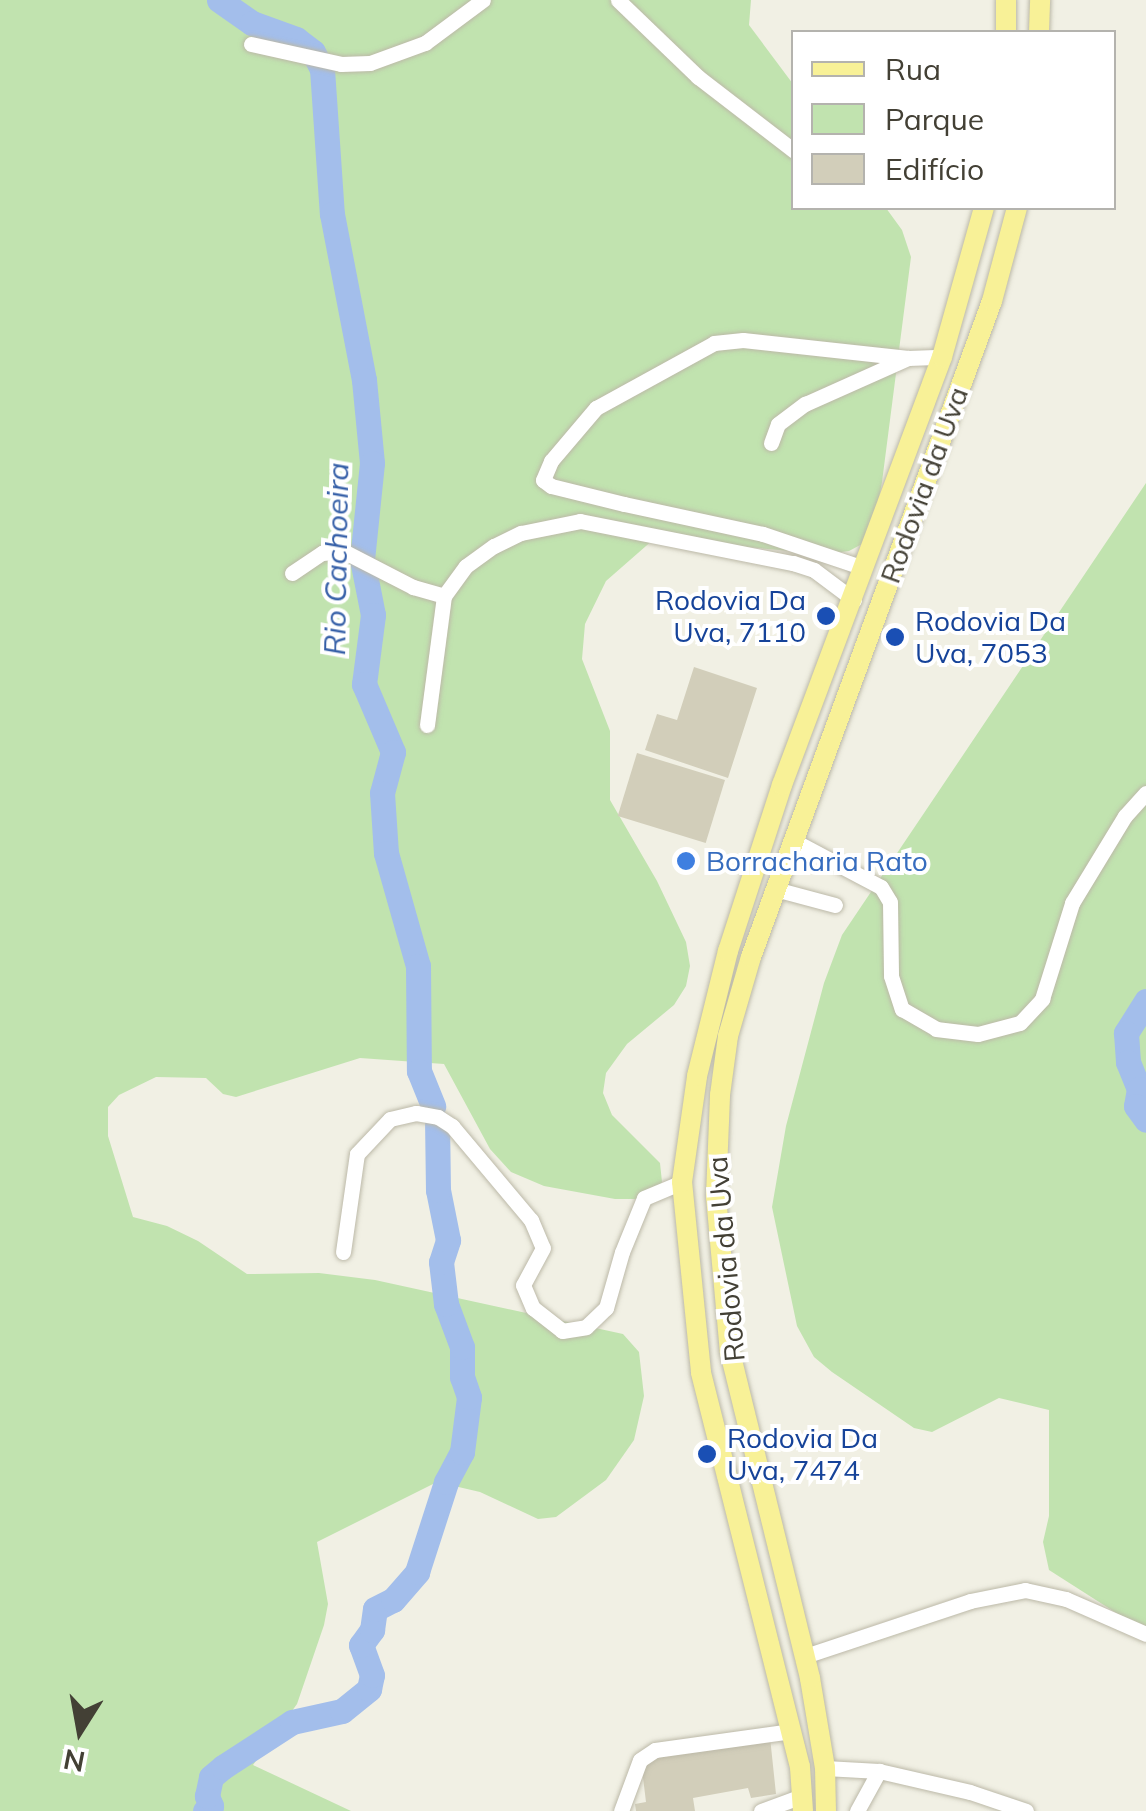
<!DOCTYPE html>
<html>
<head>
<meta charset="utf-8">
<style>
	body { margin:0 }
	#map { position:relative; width:1146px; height:1811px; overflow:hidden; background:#f1f0e4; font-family:Mulish,sans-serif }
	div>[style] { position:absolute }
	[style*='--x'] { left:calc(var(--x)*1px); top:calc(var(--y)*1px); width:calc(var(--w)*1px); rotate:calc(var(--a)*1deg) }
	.green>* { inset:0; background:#c1e3af }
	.river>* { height:25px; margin:-12.5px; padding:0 12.5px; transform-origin:12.5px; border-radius:12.5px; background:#a3beeb }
	.building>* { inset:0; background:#d2ceba; transform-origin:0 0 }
	.roads { filter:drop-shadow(0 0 2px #bcb9a8) drop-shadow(0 0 2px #bcb9a8) }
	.minor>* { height:15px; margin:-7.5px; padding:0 7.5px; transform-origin:7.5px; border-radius:7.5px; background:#fff }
	.major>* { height:20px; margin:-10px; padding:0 10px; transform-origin:10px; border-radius:10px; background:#f8f197 }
	.dots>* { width:28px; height:28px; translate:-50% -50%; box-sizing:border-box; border:5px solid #fff; border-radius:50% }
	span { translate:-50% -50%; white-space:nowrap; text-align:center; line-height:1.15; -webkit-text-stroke:8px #fff; paint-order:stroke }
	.street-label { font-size:28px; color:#434035 }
	.transit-label { font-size:28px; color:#164399 }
	.right { translate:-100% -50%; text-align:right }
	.left { translate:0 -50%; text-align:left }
	.shop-label { font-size:28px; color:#366cbe }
	.water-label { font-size:30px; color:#355fa7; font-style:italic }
	.legend { position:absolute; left:791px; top:30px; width:325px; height:180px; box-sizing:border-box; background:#fff; border:2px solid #b4b3ae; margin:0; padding:12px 18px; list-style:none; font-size:30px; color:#434035 }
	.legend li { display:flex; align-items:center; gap:20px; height:50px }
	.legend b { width:50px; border:2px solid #b4b3ae }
	.north { position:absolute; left:30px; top:1681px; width:100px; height:100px; -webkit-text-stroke:8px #fff; paint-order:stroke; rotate:191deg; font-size:28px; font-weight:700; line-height:40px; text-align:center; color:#434035 }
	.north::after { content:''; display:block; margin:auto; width:35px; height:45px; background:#434035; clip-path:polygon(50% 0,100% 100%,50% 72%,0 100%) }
</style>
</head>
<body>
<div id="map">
	<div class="green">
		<i style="clip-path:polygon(0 0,751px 0,749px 25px,793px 84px,794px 208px,886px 208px,902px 230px,911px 257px,882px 482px,875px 520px,864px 543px,849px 551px,826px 554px,654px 539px,606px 581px,585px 624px,582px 659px,610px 731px,610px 800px,657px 881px,686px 942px,690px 966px,686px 986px,674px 1005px,627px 1044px,606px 1073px,603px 1093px,612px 1115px,660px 1163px,662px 1182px,656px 1193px,640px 1199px,615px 1199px,544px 1186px,511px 1172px,490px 1149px,444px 1064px,360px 1058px,236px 1097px,223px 1094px,206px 1078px,156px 1077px,119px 1095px,108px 1107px,108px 1136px,133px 1217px,167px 1226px,198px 1241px,247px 1274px,319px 1273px,375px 1280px,623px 1334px,639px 1352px,644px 1396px,634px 1440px,606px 1480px,556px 1517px,538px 1519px,480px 1492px,437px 1482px,317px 1542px,328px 1604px,324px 1625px,297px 1704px,253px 1765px,351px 1811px,0 1811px)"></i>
		<i style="clip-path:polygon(1146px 483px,1146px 1632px,1049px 1570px,1043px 1542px,1049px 1516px,1049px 1410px,999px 1398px,932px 1432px,914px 1428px,832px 1372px,814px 1357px,797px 1326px,772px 1207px,786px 1126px,824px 983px,842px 935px)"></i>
	</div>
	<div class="river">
		<i style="--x:219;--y:0;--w:40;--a:34.9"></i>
		<i style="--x:252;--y:23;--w:47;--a:20"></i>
		<i style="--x:296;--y:39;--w:21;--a:37"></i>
		<i style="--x:313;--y:52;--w:19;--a:62"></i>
		<i style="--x:322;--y:69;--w:145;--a:86.1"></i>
		<i style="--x:332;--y:214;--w:169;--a:79.1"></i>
		<i style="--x:364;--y:380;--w:83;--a:84.5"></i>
		<i style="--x:372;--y:463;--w:97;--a:95.9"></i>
		<i style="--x:362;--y:559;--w:57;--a:78.9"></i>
		<i style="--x:373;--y:615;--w:70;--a:97.4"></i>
		<i style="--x:364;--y:684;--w:74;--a:66.9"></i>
		<i style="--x:393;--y:752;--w:42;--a:105"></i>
		<i style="--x:382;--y:793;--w:60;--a:86.2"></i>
		<i style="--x:386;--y:853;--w:117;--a:74.2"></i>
		<i style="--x:418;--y:966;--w:105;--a:89.5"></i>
		<i style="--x:419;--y:1071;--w:38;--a:68"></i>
		<i style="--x:1146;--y:1001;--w:38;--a:122"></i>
		<i style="--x:1126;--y:1033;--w:29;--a:86"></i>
		<i style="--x:1128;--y:1062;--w:29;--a:68"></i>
		<i style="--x:1139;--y:1089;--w:17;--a:100"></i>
		<i style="--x:1136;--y:1106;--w:17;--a:54"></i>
		<i style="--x:205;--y:1811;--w:8;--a:-40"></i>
		<i style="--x:211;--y:1806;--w:11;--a:-112"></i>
		<i style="--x:207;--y:1796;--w:19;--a:-78"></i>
		<i style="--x:211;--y:1777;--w:16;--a:-40"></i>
		<i style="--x:223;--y:1767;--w:82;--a:-33.1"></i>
		<i style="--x:292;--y:1722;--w:51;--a:-12.4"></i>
		<i style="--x:342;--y:1711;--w:35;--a:-39"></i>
		<i style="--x:369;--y:1689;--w:14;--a:-78"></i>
		<i style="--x:372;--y:1675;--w:32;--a:-110"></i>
		<i style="--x:361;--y:1645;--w:19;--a:-54"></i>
		<i style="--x:372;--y:1630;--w:21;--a:-82"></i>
		<i style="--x:375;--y:1609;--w:20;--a:-27"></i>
		<i style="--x:393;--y:1600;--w:37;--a:-49"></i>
		<i style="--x:417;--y:1572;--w:95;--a:-72.1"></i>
		<i style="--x:446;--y:1482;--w:34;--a:-62"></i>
		<i style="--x:462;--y:1452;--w:55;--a:-82.7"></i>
		<i style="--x:469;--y:1397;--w:21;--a:-109"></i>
		<i style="--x:462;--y:1377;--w:30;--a:-90"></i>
		<i style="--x:462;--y:1347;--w:46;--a:-110.4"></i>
		<i style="--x:446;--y:1304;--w:42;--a:-96.8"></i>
		<i style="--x:441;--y:1262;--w:23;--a:-72"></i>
		<i style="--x:448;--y:1240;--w:51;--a:-101.3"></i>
		<i style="--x:438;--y:1190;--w:68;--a:-90.8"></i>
	</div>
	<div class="building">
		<i style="clip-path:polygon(694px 667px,757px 688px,728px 778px,645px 750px,657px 714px,677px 720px)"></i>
		<i style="left:637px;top:753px;width:92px;height:66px;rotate:17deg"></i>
		<i style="clip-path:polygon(770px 1737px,776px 1794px,751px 1798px,748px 1788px,693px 1798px,695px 1811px,636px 1811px,635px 1804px,646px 1802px,641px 1761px)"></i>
	</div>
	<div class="roads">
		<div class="minor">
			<i style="--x:618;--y:0;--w:111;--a:43.9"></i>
			<i style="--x:698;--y:77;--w:121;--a:37.6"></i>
			<i style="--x:251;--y:44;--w:92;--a:12.5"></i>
			<i style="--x:341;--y:64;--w:29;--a:-2"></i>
			<i style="--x:370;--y:63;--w:59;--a:-20"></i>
			<i style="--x:425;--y:43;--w:72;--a:-36.6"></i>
			<i style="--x:771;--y:443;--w:20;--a:-70"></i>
			<i style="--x:778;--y:424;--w:34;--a:-37"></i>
			<i style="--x:805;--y:404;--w:113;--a:-24.1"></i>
			<i style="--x:864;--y:568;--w:107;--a:-161.4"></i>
			<i style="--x:763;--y:534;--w:142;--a:-167.8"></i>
			<i style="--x:624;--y:504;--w:75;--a:-166.1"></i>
			<i style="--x:551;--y:486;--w:10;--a:-143"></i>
			<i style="--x:543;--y:480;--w:21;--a:-67"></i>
			<i style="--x:551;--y:461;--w:70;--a:-49.7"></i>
			<i style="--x:596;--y:408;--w:135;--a:-28.8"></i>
			<i style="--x:714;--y:343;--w:29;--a:-6"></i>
			<i style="--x:743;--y:340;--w:166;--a:6.2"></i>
			<i style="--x:908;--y:358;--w:34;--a:-2"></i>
			<i style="--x:292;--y:573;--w:36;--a:-34"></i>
			<i style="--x:322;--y:553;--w:21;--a:-5"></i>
			<i style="--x:343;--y:551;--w:79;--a:27.2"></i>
			<i style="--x:413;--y:587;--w:32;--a:16"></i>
			<i style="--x:444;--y:596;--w:37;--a:-54"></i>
			<i style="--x:466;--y:566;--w:34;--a:-36"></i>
			<i style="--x:494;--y:546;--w:30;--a:-26"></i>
			<i style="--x:521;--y:533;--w:60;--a:-11.5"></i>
			<i style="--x:580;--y:521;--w:217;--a:11.2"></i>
			<i style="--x:793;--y:563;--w:22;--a:18"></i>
			<i style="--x:814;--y:570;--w:50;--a:36.9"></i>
			<i style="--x:427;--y:725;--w:130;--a:-82.5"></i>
			<i style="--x:794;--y:841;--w:98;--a:27.9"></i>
			<i style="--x:881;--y:887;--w:17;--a:59"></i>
			<i style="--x:890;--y:902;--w:74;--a:89.2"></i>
			<i style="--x:891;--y:976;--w:35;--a:72"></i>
			<i style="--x:902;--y:1009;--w:39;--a:30"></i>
			<i style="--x:936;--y:1029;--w:42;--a:6.8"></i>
			<i style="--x:978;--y:1034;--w:43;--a:-14.7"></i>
			<i style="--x:1020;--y:1023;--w:33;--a:-47"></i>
			<i style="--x:1042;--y:999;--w:101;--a:-72.6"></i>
			<i style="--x:1072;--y:903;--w:102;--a:-58.7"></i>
			<i style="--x:1125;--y:816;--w:31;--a:-48"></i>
			<i style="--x:775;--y:889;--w:62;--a:14.9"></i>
			<i style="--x:343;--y:1252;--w:99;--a:-81.9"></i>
			<i style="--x:357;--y:1154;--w:48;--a:-46.7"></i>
			<i style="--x:390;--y:1119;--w:27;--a:-13"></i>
			<i style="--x:416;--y:1113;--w:22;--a:10"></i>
			<i style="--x:438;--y:1117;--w:17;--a:33"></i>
			<i style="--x:452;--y:1126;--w:123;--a:50"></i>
			<i style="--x:531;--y:1220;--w:30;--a:67"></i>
			<i style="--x:543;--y:1248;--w:42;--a:118.4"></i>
			<i style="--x:523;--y:1285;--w:25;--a:67"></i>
			<i style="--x:533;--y:1308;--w:37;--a:38"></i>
			<i style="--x:562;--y:1331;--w:24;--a:-9"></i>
			<i style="--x:586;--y:1327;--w:28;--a:-44"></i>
			<i style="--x:606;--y:1308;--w:58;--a:-74.1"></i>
			<i style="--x:622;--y:1252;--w:58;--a:-67.8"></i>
			<i style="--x:644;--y:1198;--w:41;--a:-22.8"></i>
			<i style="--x:805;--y:1656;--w:174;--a:-18.4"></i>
			<i style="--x:970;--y:1601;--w:56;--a:-11.3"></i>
			<i style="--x:1025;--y:1590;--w:42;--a:12.4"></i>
			<i style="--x:1066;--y:1599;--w:87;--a:23.6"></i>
			<i style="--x:825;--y:1768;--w:54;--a:3.2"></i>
			<i style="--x:879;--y:1771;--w:93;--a:13"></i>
			<i style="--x:970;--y:1792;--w:59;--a:18.7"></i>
			<i style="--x:621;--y:1811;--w:54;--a:-69.6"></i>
			<i style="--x:640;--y:1760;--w:18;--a:-34"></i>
			<i style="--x:655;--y:1750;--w:138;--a:-7.9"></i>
			<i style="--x:761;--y:1811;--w:44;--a:-20.1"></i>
			<i style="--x:857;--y:1811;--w:46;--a:-61.2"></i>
		</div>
		<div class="major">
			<i style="--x:1006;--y:32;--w:32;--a:-90"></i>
			<i style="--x:1039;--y:32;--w:32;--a:-88"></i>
			<i style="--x:803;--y:1811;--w:44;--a:-93.9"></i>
			<i style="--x:800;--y:1767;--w:407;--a:-104.1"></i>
			<i style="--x:701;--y:1372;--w:191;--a:-95.7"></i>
			<i style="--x:682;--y:1182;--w:107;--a:-81.9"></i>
			<i style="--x:697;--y:1076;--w:129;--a:-76.1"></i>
			<i style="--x:728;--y:951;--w:175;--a:-72"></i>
			<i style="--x:782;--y:785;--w:457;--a:-69.5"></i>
			<i style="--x:942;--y:357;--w:155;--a:-74.3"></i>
			<i style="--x:826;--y:1811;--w:43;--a:-91.3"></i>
			<i style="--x:825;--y:1768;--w:91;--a:-99.5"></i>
			<i style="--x:810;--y:1678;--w:335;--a:-103.8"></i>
			<i style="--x:730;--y:1353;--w:158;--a:-95.1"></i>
			<i style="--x:716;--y:1196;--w:101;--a:-87.7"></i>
			<i style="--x:720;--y:1095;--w:60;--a:-82.3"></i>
			<i style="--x:728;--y:1036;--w:82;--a:-73.8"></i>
			<i style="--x:751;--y:957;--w:699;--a:-69.83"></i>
			<i style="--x:992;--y:301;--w:96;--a:-75"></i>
		</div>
	</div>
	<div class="dots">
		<i style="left:826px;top:616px;background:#1a4fb4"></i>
		<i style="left:895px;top:637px;background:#1a4fb4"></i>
		<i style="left:686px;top:861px;background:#3f7fe0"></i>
		<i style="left:707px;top:1454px;background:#1a4fb4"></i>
	</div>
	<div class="street-label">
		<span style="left:924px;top:485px;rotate:-70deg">Rodovia da Uva</span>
		<span style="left:726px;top:1259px;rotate:-95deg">Rodovia da Uva</span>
	</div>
	<div class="transit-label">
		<span class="right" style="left:806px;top:616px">Rodovia Da<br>Uva, 7110</span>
		<span class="left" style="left:915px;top:637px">Rodovia Da<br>Uva, 7053</span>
		<span class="left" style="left:727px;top:1454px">Rodovia Da<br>Uva, 7474</span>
	</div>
	<div class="shop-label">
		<span class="left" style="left:706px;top:861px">Borracharia Rato</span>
	</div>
	<div class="water-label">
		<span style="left:336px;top:559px;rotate:-89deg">Rio Cachoeira</span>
	</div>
	<ul class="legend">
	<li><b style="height:12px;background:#f8f197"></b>Rua</li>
	<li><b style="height:28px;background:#c1e3af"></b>Parque</li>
	<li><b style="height:28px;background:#d2ceba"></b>Edifício</li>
	</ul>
	<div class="north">N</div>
</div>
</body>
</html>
